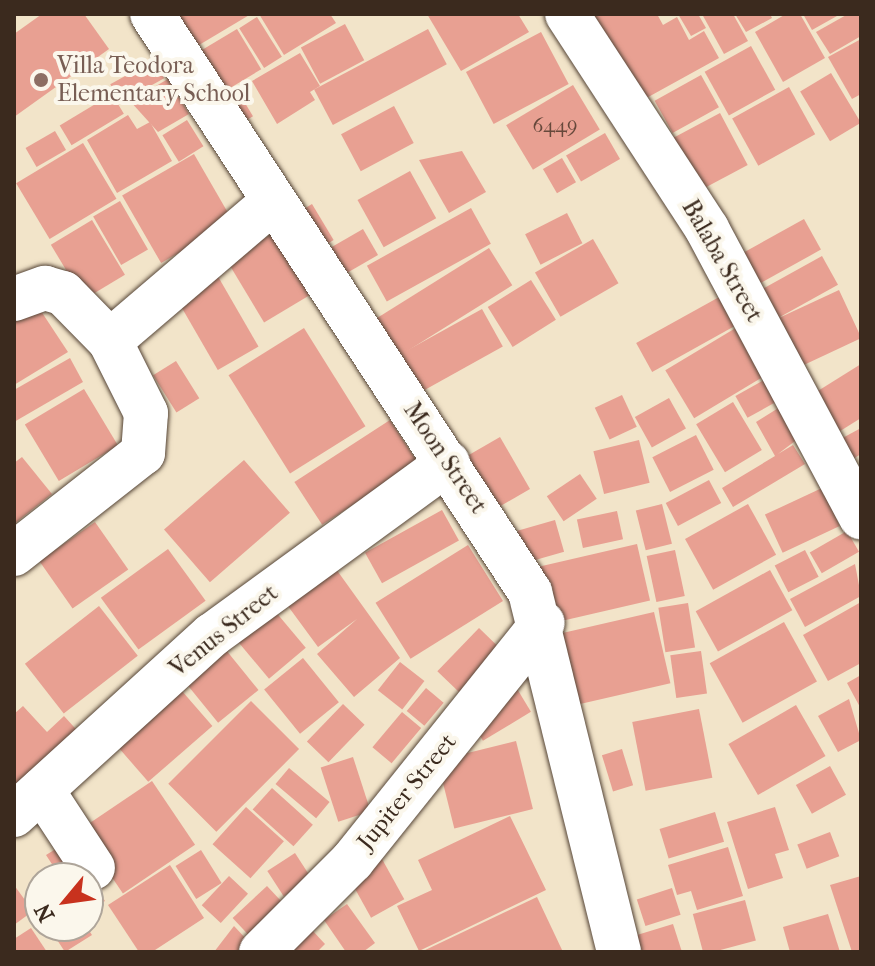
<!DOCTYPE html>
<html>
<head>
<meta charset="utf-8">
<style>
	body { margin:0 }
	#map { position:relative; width:875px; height:966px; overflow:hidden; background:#f2e4c9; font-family:"IM FELL French Canon",serif }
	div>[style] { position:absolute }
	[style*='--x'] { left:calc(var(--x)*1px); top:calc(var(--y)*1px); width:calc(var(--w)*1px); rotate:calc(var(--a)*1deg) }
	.building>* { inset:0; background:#e8a092; transform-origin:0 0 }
	.roads { filter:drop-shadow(0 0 2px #564638) drop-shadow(0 0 2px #564638) }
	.minor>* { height:44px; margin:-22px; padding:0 22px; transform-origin:22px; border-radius:22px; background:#fff }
	.dots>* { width:22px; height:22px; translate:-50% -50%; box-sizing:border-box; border:4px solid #fbf7ec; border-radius:50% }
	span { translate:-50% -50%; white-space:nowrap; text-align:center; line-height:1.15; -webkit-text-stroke:8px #fbf7ec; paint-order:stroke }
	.number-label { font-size:20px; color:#66483b }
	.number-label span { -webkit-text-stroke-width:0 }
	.education-label { font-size:24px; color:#785e54 }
	.left { translate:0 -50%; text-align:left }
	.street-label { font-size:24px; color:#3b2a1e }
	.frame { position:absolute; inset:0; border:16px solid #3b2a1e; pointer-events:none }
	.north { position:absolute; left:24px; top:862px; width:80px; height:80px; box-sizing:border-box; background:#fbf7ec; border:2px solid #aea59a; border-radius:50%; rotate:241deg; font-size:22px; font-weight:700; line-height:32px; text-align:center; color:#3b2a1e }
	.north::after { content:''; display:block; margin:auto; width:28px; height:36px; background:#c8321e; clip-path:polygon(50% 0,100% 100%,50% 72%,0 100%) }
</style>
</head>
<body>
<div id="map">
	<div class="building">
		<i style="clip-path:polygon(42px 14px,84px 14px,109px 49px,14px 117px,14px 34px)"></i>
		<i style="clip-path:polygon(176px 14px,251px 14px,194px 48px)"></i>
		<i style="clip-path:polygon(259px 14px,330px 14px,336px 23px,284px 55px)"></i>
		<i style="clip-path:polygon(427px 14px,518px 14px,529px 32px,461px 71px)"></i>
		<i style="clip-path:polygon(657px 14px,663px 25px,677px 17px,689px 40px,704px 31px,719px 58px,641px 101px,593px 15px)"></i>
		<i style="clip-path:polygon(678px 14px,698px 14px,706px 28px,691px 36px)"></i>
		<i style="clip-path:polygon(702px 14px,733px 14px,748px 41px,724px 54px)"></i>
		<i style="clip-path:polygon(735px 14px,770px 14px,772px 18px,746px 32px)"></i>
		<i style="clip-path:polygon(786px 14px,800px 14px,825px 58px,783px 82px,755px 32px)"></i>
		<i style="clip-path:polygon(803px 14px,835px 14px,837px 16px,812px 30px)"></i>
		<i style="clip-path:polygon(848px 14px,861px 14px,861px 36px,830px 54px,816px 32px)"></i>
		<i style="left:257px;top:17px;width:47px;height:21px;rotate:58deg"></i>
		<i style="left:345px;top:24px;width:41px;height:50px;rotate:62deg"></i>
		<i style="left:237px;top:29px;width:47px;height:57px;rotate:59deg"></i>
		<i style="left:428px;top:29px;width:40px;height:129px;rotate:62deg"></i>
		<i style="left:541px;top:32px;width:59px;height:85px;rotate:62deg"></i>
		<i style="clip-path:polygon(861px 39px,861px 94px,852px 99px,828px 57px)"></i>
		<i style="left:751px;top:46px;width:50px;height:53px;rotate:61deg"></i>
		<i style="clip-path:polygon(300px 53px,320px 86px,310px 92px,315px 100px,277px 124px,252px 81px)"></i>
		<i style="left:154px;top:60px;width:21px;height:50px;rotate:61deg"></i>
		<i style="left:831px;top:73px;width:58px;height:36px;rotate:59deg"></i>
		<i style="left:701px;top:75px;width:37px;height:53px;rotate:61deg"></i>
		<i style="clip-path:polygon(168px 79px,189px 114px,158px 132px,130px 101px)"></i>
		<i style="left:573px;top:85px;width:52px;height:78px;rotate:59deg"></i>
		<i style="left:789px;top:87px;width:54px;height:65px;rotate:61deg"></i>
		<i style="left:236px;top:88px;width:33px;height:26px;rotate:59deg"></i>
		<i style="left:112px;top:94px;width:23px;height:61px;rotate:59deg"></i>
		<i style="left:394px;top:106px;width:42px;height:60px;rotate:62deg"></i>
		<i style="left:720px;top:113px;width:59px;height:67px;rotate:62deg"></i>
		<i style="clip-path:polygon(128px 115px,137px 129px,150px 122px,172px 161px,117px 193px,87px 140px)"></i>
		<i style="left:187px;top:120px;width:31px;height:29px;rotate:58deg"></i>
		<i style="left:55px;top:131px;width:22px;height:34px;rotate:60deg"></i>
		<i style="left:605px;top:133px;width:30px;height:45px;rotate:60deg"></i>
		<i style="left:83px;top:143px;width:65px;height:78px;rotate:59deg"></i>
		<i style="clip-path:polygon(462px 151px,486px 192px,449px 213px,419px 160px)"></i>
		<i style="left:194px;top:154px;width:78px;height:83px;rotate:60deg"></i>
		<i style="left:562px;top:158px;width:28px;height:22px;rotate:60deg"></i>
		<i style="left:410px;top:171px;width:54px;height:60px;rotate:61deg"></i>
		<i style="left:120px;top:201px;width:56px;height:31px;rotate:60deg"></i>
		<i style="left:312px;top:204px;width:42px;height:27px;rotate:59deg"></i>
		<i style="left:471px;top:208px;width:41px;height:119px;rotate:61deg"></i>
		<i style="left:567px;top:213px;width:34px;height:47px;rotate:63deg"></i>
		<i style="left:804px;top:219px;width:35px;height:71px;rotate:61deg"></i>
		<i style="left:92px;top:220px;width:64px;height:48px;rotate:59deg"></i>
		<i style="left:363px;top:229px;width:30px;height:52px;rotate:60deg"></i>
		<i style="left:275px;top:232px;width:72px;height:56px;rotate:59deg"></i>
		<i style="left:593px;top:239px;width:51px;height:67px;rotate:60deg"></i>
		<i style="left:489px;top:248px;width:44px;height:148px;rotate:58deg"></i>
		<i style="left:822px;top:256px;width:33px;height:71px;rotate:61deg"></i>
		<i style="left:216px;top:273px;width:85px;height:47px;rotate:60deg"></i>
		<i style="left:531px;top:280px;width:47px;height:51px;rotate:58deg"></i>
		<i style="left:839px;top:290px;width:53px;height:73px;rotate:65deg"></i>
		<i style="left:721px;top:296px;width:33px;height:97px;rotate:61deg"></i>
		<i style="clip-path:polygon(37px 305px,68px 352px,14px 385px,14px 319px)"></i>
		<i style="left:482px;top:309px;width:43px;height:109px;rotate:61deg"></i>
		<i style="left:739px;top:326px;width:56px;height:86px;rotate:59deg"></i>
		<i style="left:304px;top:328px;width:116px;height:89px;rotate:58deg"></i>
		<i style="clip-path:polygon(70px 358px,83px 382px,14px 422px,14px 390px)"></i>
		<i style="left:176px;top:361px;width:44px;height:27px;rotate:58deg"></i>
		<i style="clip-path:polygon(861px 364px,861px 418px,829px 438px,805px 399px)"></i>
		<i style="left:766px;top:379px;width:25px;height:35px;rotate:61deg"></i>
		<i style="left:84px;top:389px;width:66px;height:69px;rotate:59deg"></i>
		<i style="left:622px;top:395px;width:35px;height:30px;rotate:65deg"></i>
		<i style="left:669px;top:398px;width:35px;height:39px;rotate:61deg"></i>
		<i style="left:733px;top:402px;width:56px;height:43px;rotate:59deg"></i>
		<i style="clip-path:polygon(780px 407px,799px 438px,778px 454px,793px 445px,805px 464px,733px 507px,722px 488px,775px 456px,756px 422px)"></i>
		<i style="left:390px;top:420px;width:51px;height:114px;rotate:57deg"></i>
		<i style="clip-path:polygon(861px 428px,861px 454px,848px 462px,837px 441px)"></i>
		<i style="left:696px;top:435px;width:39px;height:49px;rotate:63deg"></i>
		<i style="left:500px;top:437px;width:60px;height:48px;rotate:60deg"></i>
		<i style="left:639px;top:440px;width:44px;height:47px;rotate:76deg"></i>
		<i style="clip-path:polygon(22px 457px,52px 494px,14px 524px,14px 463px)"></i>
		<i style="left:244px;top:460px;width:70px;height:106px;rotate:49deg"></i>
		<i style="left:580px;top:474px;width:30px;height:40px;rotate:56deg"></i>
		<i style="left:709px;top:480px;width:26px;height:49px;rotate:62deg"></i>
		<i style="left:822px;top:488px;width:42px;height:63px;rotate:65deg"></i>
		<i style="left:662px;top:504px;width:41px;height:27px;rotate:76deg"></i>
		<i style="left:748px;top:504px;width:58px;height:72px;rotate:61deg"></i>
		<i style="left:442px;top:510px;width:35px;height:88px;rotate:61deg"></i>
		<i style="left:617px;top:511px;width:29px;height:41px;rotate:78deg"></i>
		<i style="left:555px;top:520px;width:33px;height:39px;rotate:74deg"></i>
		<i style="left:95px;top:522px;width:58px;height:68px;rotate:55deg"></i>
		<i style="left:847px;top:531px;width:24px;height:43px;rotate:60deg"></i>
		<i style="left:637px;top:544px;width:58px;height:102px;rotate:77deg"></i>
		<i style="left:468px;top:545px;width:66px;height:109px;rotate:58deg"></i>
		<i style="left:168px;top:549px;width:64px;height:83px;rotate:54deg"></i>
		<i style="left:675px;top:550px;width:47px;height:29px;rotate:78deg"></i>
		<i style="left:805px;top:550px;width:30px;height:34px;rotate:63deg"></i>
		<i style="clip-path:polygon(331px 562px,400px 658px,354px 697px,317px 654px,357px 619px,318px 647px,282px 598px)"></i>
		<i style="clip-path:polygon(855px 564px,861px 596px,805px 627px,790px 599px)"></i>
		<i style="left:770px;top:570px;width:46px;height:85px;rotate:61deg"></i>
		<i style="left:264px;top:598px;width:65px;height:48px;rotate:50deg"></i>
		<i style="clip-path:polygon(861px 602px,861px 663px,828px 681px,803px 635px)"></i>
		<i style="left:688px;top:603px;width:45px;height:30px;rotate:81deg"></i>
		<i style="left:99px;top:606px;width:63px;height:94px;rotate:52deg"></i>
		<i style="left:654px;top:612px;width:73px;height:105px;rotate:77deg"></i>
		<i style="left:784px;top:622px;width:68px;height:85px;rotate:61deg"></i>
		<i style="left:479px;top:628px;width:33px;height:60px;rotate:44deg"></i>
		<i style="left:222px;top:645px;width:58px;height:52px;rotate:51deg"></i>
		<i style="left:701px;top:651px;width:43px;height:31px;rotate:82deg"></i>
		<i style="left:303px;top:658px;width:57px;height:50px;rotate:51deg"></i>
		<i style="left:400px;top:662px;width:31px;height:36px;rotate:38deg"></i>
		<i style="clip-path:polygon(861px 675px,861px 709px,847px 683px)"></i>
		<i style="left:175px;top:683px;width:57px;height:85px;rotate:49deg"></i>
		<i style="left:516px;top:687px;width:29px;height:56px;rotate:59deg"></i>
		<i style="left:426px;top:688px;width:23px;height:30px;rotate:40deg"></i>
		<i style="clip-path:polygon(849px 699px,861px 740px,838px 752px,818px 716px)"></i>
		<i style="left:251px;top:701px;width:68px;height:117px;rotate:45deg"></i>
		<i style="left:343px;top:704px;width:30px;height:52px;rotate:44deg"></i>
		<i style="left:796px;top:705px;width:59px;height:78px;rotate:60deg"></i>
		<i style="clip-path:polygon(23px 706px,47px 732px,64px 716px,84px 738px,14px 788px,14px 714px)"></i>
		<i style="left:699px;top:709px;width:70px;height:68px;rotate:79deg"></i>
		<i style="left:402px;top:712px;width:25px;height:46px;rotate:40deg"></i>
		<i style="left:516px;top:741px;width:70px;height:81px;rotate:76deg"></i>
		<i style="left:622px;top:749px;width:38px;height:21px;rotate:73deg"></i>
		<i style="left:353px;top:757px;width:57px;height:34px;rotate:72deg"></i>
		<i style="left:830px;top:766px;width:33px;height:39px;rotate:61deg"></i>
		<i style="left:289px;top:768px;width:53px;height:21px;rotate:40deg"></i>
		<i style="left:152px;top:781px;width:77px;height:87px;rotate:56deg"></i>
		<i style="left:272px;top:788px;width:55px;height:29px;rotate:42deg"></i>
		<i style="left:246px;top:807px;width:51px;height:50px;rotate:42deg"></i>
		<i style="clip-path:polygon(775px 807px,789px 850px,775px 854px,783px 878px,748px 889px,727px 822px)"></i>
		<i style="left:715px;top:812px;width:31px;height:58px;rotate:73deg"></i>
		<i style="clip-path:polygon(510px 816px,546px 890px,419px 951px,397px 906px,432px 890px,418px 860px)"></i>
		<i style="left:830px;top:832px;width:26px;height:35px;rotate:69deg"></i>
		<i style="clip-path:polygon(67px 842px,105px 901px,88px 911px,88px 878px,61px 878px,46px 855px)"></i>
		<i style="clip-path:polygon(728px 847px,743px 896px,697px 910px,691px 891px,677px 895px,668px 865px)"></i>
		<i style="left:201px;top:850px;width:39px;height:30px;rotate:58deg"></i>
		<i style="left:295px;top:853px;width:30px;height:33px;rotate:57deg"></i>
		<i style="left:382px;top:859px;width:46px;height:38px;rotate:61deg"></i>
		<i style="clip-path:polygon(170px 865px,204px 918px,152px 952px,139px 952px,108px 905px)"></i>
		<i style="left:229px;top:876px;width:26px;height:40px;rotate:43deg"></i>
		<i style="clip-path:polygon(861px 876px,861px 952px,852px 952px,830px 885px)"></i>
		<i style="clip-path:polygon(14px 885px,33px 911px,14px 925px)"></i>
		<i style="left:267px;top:886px;width:35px;height:47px;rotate:47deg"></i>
		<i style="left:672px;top:888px;width:28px;height:37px;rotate:72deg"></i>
		<i style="clip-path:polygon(537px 897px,563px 952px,421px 952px)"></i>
		<i style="left:745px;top:900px;width:42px;height:54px;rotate:75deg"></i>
		<i style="clip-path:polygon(347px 904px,375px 943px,363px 952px,346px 952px,324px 920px)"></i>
		<i style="clip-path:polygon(828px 914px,840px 952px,790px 952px,783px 927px)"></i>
		<i style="clip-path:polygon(673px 924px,682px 952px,642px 952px,637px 935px)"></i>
		<i style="clip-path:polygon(48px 926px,86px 926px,92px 935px,65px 952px)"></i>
		<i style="clip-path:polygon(234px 926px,248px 941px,236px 952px,214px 952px)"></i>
		<i style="clip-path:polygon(31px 928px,47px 952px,14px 952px,14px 939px)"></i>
		<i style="clip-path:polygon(311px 929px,325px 944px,317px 952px,287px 952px)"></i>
	</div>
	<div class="roads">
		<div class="minor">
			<i style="--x:152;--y:14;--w:691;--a:56.82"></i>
			<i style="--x:530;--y:592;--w:371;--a:76.1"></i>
			<i style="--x:567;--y:14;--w:257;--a:56.9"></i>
			<i style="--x:707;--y:229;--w:327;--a:61.9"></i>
			<i style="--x:14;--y:299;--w:33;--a:-20"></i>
			<i style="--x:45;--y:288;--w:19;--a:16"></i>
			<i style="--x:63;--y:293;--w:67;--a:45.6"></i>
			<i style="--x:110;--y:341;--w:214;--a:-40.5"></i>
			<i style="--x:14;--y:554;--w:164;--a:-38.1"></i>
			<i style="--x:143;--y:453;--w:40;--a:-85.7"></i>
			<i style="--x:146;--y:413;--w:80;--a:-116.6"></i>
			<i style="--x:42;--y:790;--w:93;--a:56.8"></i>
			<i style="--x:14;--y:815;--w:268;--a:-42.3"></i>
			<i style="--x:212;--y:635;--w:292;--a:-36.1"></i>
			<i style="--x:261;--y:952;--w:129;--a:-45"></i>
			<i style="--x:352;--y:861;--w:305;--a:-51.3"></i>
		</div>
	</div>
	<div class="dots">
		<i style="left:41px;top:80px;background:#8d6e63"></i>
	</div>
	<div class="number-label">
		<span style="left:555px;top:125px">6449</span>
	</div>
	<div class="education-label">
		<span class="left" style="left:57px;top:80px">Villa Teodora<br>Elementary School</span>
	</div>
	<div class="street-label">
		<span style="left:722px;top:261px;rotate:60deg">Balaba Street</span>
		<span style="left:445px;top:458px;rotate:56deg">Moon Street</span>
		<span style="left:224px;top:631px;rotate:-39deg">Venus Street</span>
		<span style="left:407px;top:792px;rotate:-51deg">Jupiter Street</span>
	</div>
	<div class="frame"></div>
	<div class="north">N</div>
</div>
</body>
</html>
